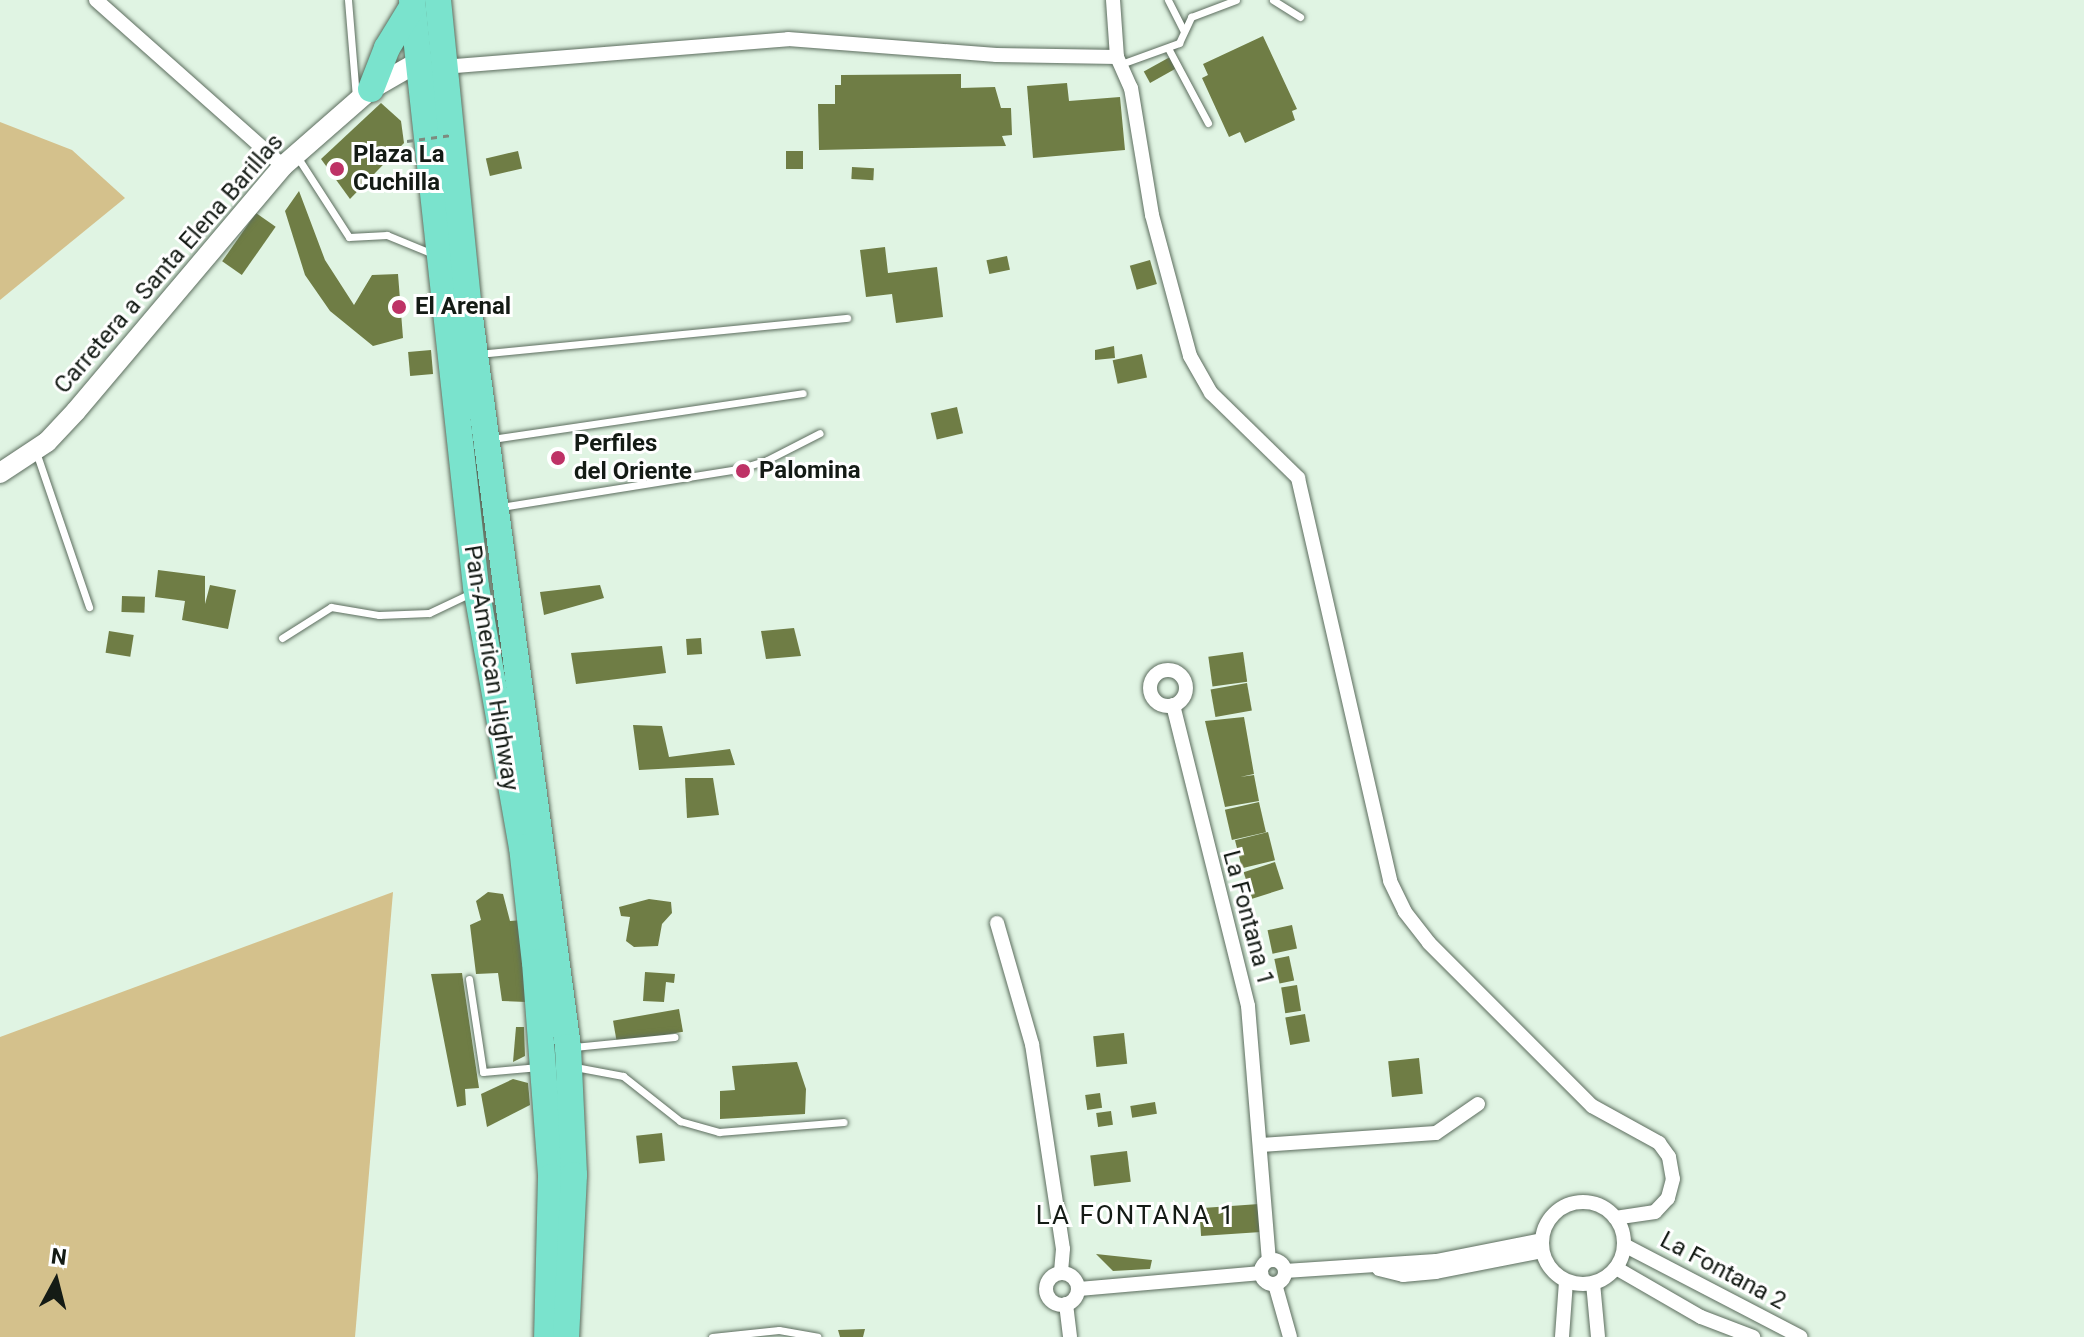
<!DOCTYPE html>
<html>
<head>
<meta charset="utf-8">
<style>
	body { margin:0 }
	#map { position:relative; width:2084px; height:1337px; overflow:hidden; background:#e0f4e3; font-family:Roboto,sans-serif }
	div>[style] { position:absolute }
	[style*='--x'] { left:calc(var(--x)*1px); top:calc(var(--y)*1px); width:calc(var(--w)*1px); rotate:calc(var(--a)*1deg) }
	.green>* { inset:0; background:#d4c18c }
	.building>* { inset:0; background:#6f7d45; transform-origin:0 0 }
	.roads { filter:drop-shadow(0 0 2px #5c6d5e) drop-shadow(0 0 2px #5c6d5e) }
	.lane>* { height:7px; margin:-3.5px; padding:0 3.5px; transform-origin:3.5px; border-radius:3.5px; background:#fff }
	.street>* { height:14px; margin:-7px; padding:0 7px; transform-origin:7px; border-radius:7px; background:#fff }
	.street>.ring { margin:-7px; padding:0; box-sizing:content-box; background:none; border:14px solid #fff; border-radius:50% }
	.secondary>* { height:20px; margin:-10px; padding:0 10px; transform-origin:10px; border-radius:10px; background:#fff }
	.highway>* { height:26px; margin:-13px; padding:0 13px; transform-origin:13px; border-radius:13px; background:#7ae3cd }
	.path-bridge>* { height:3px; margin-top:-1.5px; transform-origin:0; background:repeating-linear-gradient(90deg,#7d8b7f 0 6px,transparent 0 12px) }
	.dots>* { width:22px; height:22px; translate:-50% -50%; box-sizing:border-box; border:4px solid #fff; border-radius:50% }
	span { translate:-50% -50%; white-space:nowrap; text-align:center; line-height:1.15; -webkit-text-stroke:6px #fff; paint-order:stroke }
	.poi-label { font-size:24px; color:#141b15; font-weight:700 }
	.left { translate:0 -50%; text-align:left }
	.street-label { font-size:24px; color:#141b15 }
	.neighbourhood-label { font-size:26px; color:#141b15; letter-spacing:2px }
	.north { position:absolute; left:16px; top:1241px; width:80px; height:80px; -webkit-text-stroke:6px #fff; paint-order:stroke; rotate:7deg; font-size:22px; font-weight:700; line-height:32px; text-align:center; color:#141b15 }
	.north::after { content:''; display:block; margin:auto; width:28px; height:36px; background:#141b15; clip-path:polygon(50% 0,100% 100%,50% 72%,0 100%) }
</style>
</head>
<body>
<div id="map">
	<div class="green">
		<i style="clip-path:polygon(0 122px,72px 150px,125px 198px,0 300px)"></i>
		<i style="clip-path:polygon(393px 892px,355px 1337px,0 1337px,0 1037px)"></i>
	</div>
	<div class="building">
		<i style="clip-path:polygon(1263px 36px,1297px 109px,1292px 111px,1295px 120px,1245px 143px,1240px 132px,1229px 137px,1202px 78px,1208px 75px,1203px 64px)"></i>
		<i style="left:1170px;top:57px;width:13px;height:30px;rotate:61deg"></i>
		<i style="clip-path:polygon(961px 74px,961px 88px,995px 87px,1001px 108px,1011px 108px,1012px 135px,1002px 136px,1006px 146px,819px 150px,818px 104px,835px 104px,835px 85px,841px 85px,841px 75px)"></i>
		<i style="clip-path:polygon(1067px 83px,1069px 101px,1120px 97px,1125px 150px,1033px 158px,1027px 86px)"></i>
		<i style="clip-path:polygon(381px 103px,401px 121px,404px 143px,350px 199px,321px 159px)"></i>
		<i style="left:518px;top:151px;width:18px;height:33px;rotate:77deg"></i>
		<i style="left:786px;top:151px;width:17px;height:18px"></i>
		<i style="left:852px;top:167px;width:22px;height:12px;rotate:3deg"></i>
		<i style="clip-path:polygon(299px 191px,325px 260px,354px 305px,372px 275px,398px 274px,403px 338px,373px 346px,330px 311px,305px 275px,285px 211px)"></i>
		<i style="left:256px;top:213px;width:24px;height:59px;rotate:35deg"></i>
		<i style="clip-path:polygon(885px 247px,888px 273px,937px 267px,943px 317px,896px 323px,892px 294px,866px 297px,860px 250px)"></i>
		<i style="left:1007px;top:256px;width:14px;height:21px;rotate:78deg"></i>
		<i style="left:1150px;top:260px;width:25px;height:21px;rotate:74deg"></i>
		<i style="clip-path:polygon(1114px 346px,1115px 358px,1095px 360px,1095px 350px)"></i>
		<i style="left:431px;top:350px;width:24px;height:23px;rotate:85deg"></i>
		<i style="left:1142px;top:354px;width:24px;height:30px;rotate:78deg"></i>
		<i style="left:957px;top:407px;width:27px;height:27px;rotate:77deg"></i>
		<i style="clip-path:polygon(158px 570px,205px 576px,205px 604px,210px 585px,236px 590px,228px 629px,182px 620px,185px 601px,155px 597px)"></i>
		<i style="clip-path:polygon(600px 585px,604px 598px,544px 615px,540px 592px)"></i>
		<i style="left:122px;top:596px;width:23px;height:16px;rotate:2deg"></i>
		<i style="clip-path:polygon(794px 628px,801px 656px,766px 659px,761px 631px)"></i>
		<i style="left:109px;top:631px;width:25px;height:22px;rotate:9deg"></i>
		<i style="left:701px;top:638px;width:16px;height:15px;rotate:86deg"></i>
		<i style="clip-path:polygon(662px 646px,666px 673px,576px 684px,571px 653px)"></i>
		<i style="left:1243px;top:652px;width:30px;height:35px;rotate:82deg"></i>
		<i style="left:1247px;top:683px;width:28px;height:37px;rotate:80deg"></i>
		<i style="clip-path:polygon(1244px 717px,1254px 774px,1240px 777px,1254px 775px,1259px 801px,1225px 807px,1205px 721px)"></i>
		<i style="clip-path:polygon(633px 725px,662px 726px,669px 757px,730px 749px,735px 765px,639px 770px)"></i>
		<i style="clip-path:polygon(685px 778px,713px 778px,719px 815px,687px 818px)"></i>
		<i style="left:1259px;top:802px;width:31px;height:35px;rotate:77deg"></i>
		<i style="left:1268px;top:832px;width:29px;height:34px;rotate:76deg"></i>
		<i style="left:1275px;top:862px;width:28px;height:33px;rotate:72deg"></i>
		<i style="clip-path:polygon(488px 892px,503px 894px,510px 921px,523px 920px,526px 1002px,502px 1001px,498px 973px,476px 974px,470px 925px,481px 920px,476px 901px)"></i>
		<i style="clip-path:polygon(649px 899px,671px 902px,672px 913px,662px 924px,658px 946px,634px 947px,626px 941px,630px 917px,621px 916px,619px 907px)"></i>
		<i style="left:1292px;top:925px;width:24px;height:25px;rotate:78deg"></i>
		<i style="left:1289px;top:956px;width:25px;height:15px;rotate:78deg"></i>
		<i style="clip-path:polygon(645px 972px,675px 974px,674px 983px,666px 982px,664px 1002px,643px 1001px)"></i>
		<i style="clip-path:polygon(462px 973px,479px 1088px,465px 1089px,466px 1105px,457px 1107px,431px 974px)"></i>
		<i style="left:1297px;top:985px;width:26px;height:16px;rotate:81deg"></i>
		<i style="left:679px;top:1009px;width:23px;height:67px;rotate:80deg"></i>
		<i style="left:1305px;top:1014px;width:28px;height:20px;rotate:80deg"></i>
		<i style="clip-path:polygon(516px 1027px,524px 1027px,525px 1056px,513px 1062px)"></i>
		<i style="left:1124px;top:1033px;width:31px;height:31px;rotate:84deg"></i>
		<i style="left:1419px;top:1058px;width:36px;height:31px;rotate:84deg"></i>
		<i style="clip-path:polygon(797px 1062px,806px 1089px,805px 1114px,720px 1119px,720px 1091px,735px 1090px,732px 1066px)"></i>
		<i style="clip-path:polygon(513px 1079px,528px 1083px,530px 1105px,487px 1127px,481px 1094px)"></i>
		<i style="left:1100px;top:1093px;width:15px;height:15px;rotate:82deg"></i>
		<i style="left:1155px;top:1102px;width:12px;height:25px;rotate:81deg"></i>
		<i style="left:1111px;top:1111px;width:14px;height:15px;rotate:82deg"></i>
		<i style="left:662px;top:1133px;width:28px;height:26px;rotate:84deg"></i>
		<i style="left:1127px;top:1151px;width:31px;height:37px;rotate:83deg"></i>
		<i style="left:1259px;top:1204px;width:28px;height:60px;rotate:86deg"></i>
		<i style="clip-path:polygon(1096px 1254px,1152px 1260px,1150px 1269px,1113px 1271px)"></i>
		<i style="clip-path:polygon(865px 1329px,863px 1337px,840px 1337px,838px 1330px)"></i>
	</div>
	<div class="roads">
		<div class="lane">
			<i style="--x:348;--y:0;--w:97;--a:85.3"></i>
			<i style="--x:1168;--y:0;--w:34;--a:63"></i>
			<i style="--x:1273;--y:0;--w:32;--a:32"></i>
			<i style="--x:1168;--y:48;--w:85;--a:61.9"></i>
			<i style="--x:1121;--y:64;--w:62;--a:-19.9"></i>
			<i style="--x:1179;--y:43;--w:29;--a:-65"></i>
			<i style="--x:1191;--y:17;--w:48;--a:-20.7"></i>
			<i style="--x:298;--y:158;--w:94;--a:57.2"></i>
			<i style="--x:349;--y:237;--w:38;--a:-3"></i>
			<i style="--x:387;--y:235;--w:50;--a:22.4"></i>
			<i style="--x:479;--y:354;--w:370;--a:-5.6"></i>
			<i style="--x:492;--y:439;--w:314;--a:-8.4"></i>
			<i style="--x:36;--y:452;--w:164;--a:71.1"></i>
			<i style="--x:501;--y:507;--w:240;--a:-9.1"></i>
			<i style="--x:738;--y:469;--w:30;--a:-17"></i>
			<i style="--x:767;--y:460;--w:59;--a:-27"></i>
			<i style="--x:282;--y:638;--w:58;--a:-32.3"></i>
			<i style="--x:331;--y:607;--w:49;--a:9.5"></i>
			<i style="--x:379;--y:615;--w:50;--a:-2.3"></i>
			<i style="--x:429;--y:613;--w:44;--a:-25.4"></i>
			<i style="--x:469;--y:979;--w:94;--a:81.4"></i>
			<i style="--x:483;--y:1072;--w:56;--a:-5.1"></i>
			<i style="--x:574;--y:1047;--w:101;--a:-5.7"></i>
			<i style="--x:575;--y:1067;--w:49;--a:10.6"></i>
			<i style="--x:623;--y:1076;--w:73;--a:38.3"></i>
			<i style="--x:680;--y:1121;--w:41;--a:15.8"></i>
			<i style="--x:719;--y:1132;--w:125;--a:-4.6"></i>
			<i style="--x:712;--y:1337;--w:67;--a:-6"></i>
			<i style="--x:779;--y:1330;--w:39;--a:10"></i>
		</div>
		<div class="street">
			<i style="--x:96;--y:0;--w:250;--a:41.6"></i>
			<i style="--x:1113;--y:0;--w:57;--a:86"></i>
			<i style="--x:1117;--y:57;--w:34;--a:66"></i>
			<i style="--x:1131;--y:88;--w:129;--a:80.6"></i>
			<i style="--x:1152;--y:215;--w:146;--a:74.9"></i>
			<i style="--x:1190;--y:356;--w:43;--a:60.4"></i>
			<i style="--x:1211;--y:393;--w:122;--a:44.3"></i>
			<i style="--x:1298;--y:478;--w:413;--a:77.1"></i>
			<i style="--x:1390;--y:881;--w:34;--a:64"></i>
			<i style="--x:1405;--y:912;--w:39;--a:52"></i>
			<i style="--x:1429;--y:943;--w:231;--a:45"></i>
			<i style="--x:1592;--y:1106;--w:77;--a:28.9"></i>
			<i style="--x:1659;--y:1143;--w:17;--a:54"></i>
			<i style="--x:1669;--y:1157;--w:22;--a:80"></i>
			<i style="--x:1673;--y:1179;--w:20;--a:105"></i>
			<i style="--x:1668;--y:1198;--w:19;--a:133"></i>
			<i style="--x:1655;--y:1212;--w:40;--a:171.5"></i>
			<i style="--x:443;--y:67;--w:346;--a:-4.6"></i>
			<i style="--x:788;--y:39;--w:209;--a:4.4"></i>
			<i style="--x:996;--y:55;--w:121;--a:0.9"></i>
			<i class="ring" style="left:1150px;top:670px;width:22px;height:22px"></i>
			<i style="--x:1173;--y:705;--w:310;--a:76"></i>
			<i style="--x:1248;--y:1006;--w:255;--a:85.3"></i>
			<i style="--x:997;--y:923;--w:126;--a:73.9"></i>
			<i style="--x:1032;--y:1044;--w:207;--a:81.4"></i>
			<i style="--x:1063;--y:1249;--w:23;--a:95"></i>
			<i style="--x:1261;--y:1145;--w:175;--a:-3.9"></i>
			<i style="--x:1436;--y:1133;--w:51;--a:-34.6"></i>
			<i class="ring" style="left:1542px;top:1202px;width:68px;height:68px"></i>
			<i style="--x:1624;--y:1245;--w:199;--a:27.5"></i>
			<i class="ring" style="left:1261px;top:1260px;width:10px;height:10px"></i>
			<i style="--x:1616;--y:1268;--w:98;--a:30"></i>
			<i style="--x:1701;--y:1317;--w:56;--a:21"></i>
			<i style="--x:1379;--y:1269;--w:25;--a:14"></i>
			<i style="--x:1403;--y:1275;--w:33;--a:-5"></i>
			<i style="--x:1436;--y:1272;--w:108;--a:-11.2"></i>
			<i style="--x:1285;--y:1271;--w:151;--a:-3.8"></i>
			<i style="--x:1436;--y:1261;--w:108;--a:-11.2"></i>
			<i class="ring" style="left:1046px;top:1273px;width:18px;height:18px"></i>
			<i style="--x:1593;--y:1283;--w:54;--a:84.7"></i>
			<i style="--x:1275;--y:1284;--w:55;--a:74.2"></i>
			<i style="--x:1079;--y:1289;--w:183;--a:-5"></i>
			<i style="--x:1066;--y:1304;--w:33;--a:83"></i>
			<i style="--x:1562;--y:1337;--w:56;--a:-85.9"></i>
		</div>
		<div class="secondary">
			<i style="--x:0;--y:473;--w:56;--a:-33.4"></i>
			<i style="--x:47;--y:442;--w:42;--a:-46.9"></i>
			<i style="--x:76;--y:411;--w:321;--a:-49.8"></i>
			<i style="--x:283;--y:166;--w:117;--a:-41.2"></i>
			<i style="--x:371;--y:89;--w:54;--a:-29.9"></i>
		</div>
		<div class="highway">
			<i style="--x:412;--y:0;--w:590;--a:83.78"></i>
			<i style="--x:476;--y:587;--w:264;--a:80"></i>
			<i style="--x:522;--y:847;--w:116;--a:83.6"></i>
			<i style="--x:535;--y:962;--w:216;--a:85.7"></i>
			<i style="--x:551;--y:1177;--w:160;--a:91.4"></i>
			<i style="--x:438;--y:0;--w:312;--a:84.3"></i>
			<i style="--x:469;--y:310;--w:744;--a:82.35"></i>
			<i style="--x:568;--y:1047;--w:128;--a:87.3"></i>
			<i style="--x:574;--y:1175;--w:162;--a:92.8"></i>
			<i style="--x:371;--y:89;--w:44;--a:-68.7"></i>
			<i style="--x:387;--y:48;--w:48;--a:-58.6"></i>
		</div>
	</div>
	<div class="path-bridge">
		<i style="--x:407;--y:141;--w:45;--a:-7.6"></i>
	</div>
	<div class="dots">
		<i style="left:337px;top:169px;background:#be3266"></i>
		<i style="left:399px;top:307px;background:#be3266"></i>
		<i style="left:558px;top:458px;background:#be3266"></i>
		<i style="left:743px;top:471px;background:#be3266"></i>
	</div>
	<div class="poi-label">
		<span class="left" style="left:353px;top:169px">Plaza La<br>Cuchilla</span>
		<span class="left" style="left:415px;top:307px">El Arenal</span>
		<span class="left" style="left:574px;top:458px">Perfiles<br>del Oriente</span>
		<span class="left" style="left:759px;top:471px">Palomina</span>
	</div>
	<div class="street-label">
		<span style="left:169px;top:264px;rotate:-49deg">Carretera a Santa Elena Barillas</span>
		<span style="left:491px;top:668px;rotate:81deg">Pan-American Highway</span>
		<span style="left:1248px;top:918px;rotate:75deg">La Fontana 1</span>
		<span style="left:1723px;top:1271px;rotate:28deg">La Fontana 2</span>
	</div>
	<div class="neighbourhood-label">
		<span style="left:1136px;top:1216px">LA FONTANA 1</span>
	</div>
	<div class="north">N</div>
</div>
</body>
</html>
